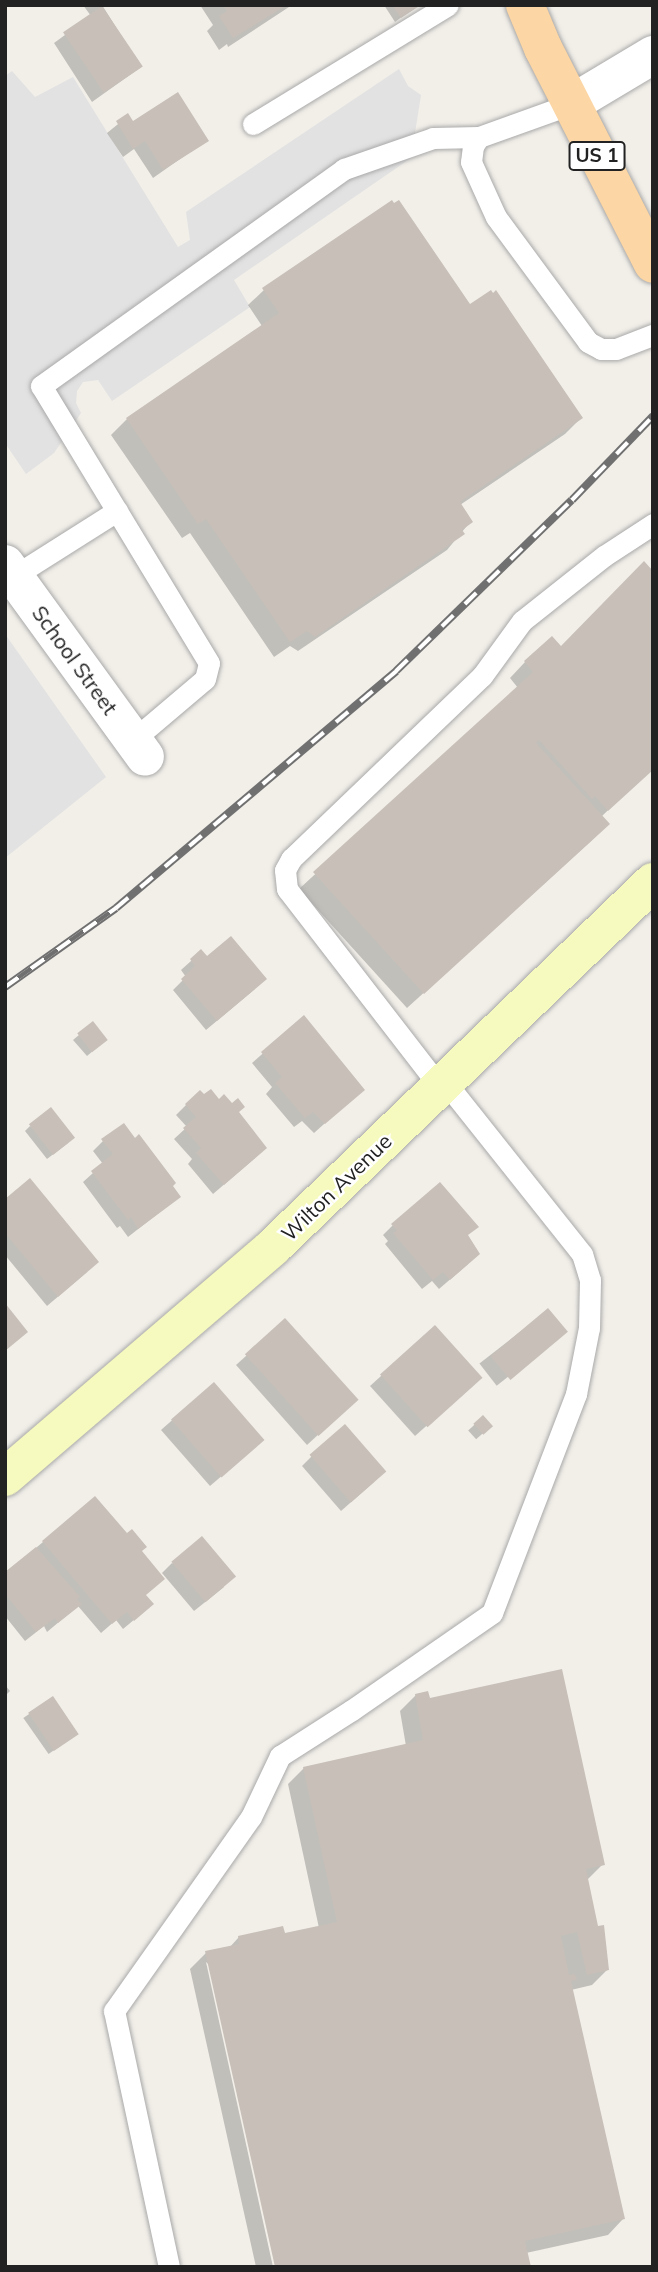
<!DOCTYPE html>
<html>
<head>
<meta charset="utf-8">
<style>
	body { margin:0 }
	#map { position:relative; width:658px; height:2272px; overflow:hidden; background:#f2efe9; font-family:Mulish,sans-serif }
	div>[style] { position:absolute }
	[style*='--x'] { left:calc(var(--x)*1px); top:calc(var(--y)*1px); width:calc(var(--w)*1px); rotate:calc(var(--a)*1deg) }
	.parking>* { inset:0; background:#e2e2e2 }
	.shadow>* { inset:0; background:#0003; transform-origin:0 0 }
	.building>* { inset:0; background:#c7bfb8; transform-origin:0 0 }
	.roads { filter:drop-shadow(0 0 2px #a9a9a9) drop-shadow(0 0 2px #a9a9a9) }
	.lane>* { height:21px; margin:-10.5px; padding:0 10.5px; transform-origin:10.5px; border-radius:10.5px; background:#fff }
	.street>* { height:38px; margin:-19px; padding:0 19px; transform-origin:19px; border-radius:19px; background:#fff }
	.secondary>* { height:38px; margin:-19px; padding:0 19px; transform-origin:19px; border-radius:19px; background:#f7fabf }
	.primary>* { height:38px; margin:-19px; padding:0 19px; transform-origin:19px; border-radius:19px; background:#fcd6a4 }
	.rail>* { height:8px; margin-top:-4px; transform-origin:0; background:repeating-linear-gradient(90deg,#fff 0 16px,#707070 0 32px); box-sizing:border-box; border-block:2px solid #707070 }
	span { translate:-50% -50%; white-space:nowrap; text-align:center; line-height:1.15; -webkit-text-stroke:5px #fff; paint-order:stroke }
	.shield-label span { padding:2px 5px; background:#fff; border:2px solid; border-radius:5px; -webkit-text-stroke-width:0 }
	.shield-label { font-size:19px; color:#222; font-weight:700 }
	.street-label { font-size:21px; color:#222 }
	.frame { position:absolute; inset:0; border:7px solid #222; pointer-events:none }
</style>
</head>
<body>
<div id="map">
	<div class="parking">
		<i style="clip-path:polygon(399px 69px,408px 86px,421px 95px,411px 158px,234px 280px,250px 307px,112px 401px,98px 380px,83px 382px,77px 391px,76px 403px,81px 413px,54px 453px,26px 474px,5px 443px,5px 76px,12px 71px,35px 97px,73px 77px,178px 247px,190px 240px,186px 212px)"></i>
		<i style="clip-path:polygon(5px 634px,106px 777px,5px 858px)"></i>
	</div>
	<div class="shadow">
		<i style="clip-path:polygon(83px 5px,102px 5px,141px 67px,92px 102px,54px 43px,91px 16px)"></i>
		<i style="clip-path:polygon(200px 5px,292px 5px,228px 47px,227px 44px,219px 50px,207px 31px,213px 25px)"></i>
		<i style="clip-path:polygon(384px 5px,418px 5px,395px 22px)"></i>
		<i style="clip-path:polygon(128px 116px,133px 123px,207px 140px,153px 178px,134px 149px,123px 157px,107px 133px)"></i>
		<i style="clip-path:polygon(264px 290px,469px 306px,581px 418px,565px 434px,460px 505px,471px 521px,447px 550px,298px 651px,290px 646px,274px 657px,190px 533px,182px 538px,111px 435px,127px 419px,262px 326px,248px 305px)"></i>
		<i style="clip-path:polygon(561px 649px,653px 767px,601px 817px,592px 840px,407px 1008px,299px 889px,518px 688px,510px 678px,525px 662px)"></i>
		<i style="clip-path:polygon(201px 952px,255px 989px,206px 1030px,173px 990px,186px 977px,181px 970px)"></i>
		<i style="clip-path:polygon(304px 1017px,352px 1099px,314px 1133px,302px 1121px,294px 1127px,266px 1094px,272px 1087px,252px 1063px)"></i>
		<i style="clip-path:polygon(92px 1024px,100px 1045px,87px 1056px,73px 1040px)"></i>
		<i style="clip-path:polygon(219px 1101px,237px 1112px,255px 1158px,213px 1194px,188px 1164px,192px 1159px,174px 1139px,187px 1127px,176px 1115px,186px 1105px)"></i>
		<i style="clip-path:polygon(30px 1126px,68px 1143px,47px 1159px,25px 1131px)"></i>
		<i style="clip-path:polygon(103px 1141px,171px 1186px,179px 1197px,128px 1237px,120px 1226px,117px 1228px,83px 1182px,103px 1164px,93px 1151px)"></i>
		<i style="clip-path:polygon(5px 1201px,87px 1272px,47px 1306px,5px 1255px)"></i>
		<i style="clip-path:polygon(393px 1225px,467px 1236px,468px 1264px,439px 1289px,432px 1281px,422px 1289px,385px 1244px,388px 1241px,383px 1235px)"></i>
		<i style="left:548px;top:1310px;width:28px;height:87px;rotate:52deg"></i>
		<i style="clip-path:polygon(285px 1321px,345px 1410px,307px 1445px,236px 1365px)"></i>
		<i style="clip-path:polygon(435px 1327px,469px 1388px,415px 1436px,370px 1386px)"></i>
		<i style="clip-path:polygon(213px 1384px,252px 1450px,210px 1486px,161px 1430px)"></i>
		<i style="left:483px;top:1417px;width:12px;height:20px;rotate:48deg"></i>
		<i style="clip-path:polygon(312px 1456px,374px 1482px,341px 1511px,302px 1466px)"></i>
		<i style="clip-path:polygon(43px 1542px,140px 1551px,141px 1614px,123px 1629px,116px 1620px,101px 1633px,78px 1606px,47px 1632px,44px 1626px,25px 1641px,5px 1616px,5px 1574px)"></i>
		<i style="clip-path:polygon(172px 1563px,224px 1587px,194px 1611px,162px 1573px)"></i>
		<i style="clip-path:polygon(5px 1685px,10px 1691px,5px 1696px)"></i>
		<i style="clip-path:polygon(416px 1695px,428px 1701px,603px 1864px,586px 1881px,608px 1969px,592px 1985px,571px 1990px,623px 2219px,608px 2235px,526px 2253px,206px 1962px,273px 2267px,256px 2267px,190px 1969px,206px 1953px,229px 1948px,239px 1937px,283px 1935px,319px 1928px,288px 1784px,304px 1768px,406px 1746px,400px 1711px)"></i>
		<i style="left:52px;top:1698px;width:44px;height:35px;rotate:55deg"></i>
	</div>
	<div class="building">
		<i style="clip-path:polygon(223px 5px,287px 5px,233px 38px,219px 16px,227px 11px)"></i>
		<i style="clip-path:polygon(392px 5px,421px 5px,401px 18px)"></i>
		<i style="left:102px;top:6px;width:73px;height:47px;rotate:56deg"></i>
		<i style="clip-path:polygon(178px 92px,209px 141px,163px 170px,145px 141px,133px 149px,116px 121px,128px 113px,133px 121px)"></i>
		<i style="clip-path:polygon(392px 200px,394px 203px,399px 200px,470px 304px,491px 290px,493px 293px,496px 290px,583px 418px,460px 502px,473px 522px,462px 530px,465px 534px,315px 637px,307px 631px,290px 642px,206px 519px,198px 524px,126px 418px,279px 313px,262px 288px)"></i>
		<i style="clip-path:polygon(644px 561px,653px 571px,653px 770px,608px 811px,595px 796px,592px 799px,539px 740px,536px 743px,610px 824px,424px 994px,313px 872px,533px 672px,524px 661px,552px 636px,561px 646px)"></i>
		<i style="clip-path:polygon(231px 936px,267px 979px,217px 1021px,181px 979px,195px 966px,190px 959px,201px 949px,207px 956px)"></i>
		<i style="clip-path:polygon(304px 1015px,365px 1090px,325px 1124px,313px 1112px,305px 1118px,275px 1083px,282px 1077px,261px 1052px)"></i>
		<i style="left:93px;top:1021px;width:24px;height:20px;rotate:52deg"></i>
		<i style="clip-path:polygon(211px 1089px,219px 1099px,224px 1094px,232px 1103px,238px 1098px,245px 1107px,239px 1112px,267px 1148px,224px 1185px,196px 1153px,201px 1148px,183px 1128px,196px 1117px,185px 1104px,200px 1090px,204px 1094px)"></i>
		<i style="left:51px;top:1107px;width:39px;height:28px;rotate:52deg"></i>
		<i style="clip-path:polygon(124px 1123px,135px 1138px,139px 1134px,176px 1183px,173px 1186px,181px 1197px,138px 1229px,131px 1217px,128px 1220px,91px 1171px,113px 1154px,101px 1139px)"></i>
		<i style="clip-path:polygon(30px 1178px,99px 1262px,58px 1297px,5px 1233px,5px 1199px)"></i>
		<i style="clip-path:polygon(440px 1182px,479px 1227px,468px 1235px,480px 1254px,450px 1280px,443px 1272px,433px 1280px,393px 1233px,397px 1230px,391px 1224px)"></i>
		<i style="clip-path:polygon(5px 1303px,28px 1332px,5px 1351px)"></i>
		<i style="left:548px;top:1308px;width:31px;height:75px;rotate:50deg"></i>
		<i style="left:285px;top:1318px;width:110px;height:54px;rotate:48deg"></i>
		<i style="left:435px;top:1325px;width:71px;height:74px;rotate:48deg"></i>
		<i style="left:214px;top:1382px;width:77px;height:57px;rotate:49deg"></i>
		<i style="left:483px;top:1415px;width:15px;height:13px;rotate:48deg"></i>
		<i style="left:345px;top:1424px;width:63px;height:47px;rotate:49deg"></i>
		<i style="clip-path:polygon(95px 1496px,127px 1533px,132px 1529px,147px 1547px,142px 1551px,165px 1579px,146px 1595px,154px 1604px,134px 1621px,127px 1612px,112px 1624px,42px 1541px)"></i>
		<i style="left:202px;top:1536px;width:53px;height:40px;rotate:50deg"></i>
		<i style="clip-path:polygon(36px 1547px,80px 1597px,77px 1599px,82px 1604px,58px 1623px,55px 1618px,36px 1632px,5px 1594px,5px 1572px)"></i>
		<i style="clip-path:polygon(562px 1669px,605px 1865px,586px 1869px,598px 1926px,604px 1925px,609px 1970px,587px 1975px,577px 1932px,561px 1936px,569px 1975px,575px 1974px,577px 1980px,571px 1981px,625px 2219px,525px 2241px,531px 2267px,275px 2267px,205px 1951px,239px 1944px,238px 1936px,283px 1926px,285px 1933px,337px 1922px,303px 1767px,423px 1740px,415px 1694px,428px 1691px,430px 1698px)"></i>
		<i style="left:53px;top:1696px;width:46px;height:30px;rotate:56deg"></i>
	</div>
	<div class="roads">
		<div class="lane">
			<i style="--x:571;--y:104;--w:98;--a:160.3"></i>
			<i style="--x:479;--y:137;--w:11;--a:124"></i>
			<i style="--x:473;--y:146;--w:16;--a:97"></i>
			<i style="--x:471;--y:162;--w:60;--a:65.6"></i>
			<i style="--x:496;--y:217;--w:155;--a:53.6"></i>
			<i style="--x:588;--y:342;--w:15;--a:28"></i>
			<i style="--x:601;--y:349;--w:15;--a:0"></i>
			<i style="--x:616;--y:349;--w:40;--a:-21"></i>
			<i style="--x:253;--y:124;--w:228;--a:-31.4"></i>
			<i style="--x:14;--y:576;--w:122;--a:-32.3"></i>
			<i style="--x:133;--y:740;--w:94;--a:-40.3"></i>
			<i style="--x:205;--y:679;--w:16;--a:-76"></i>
			<i style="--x:209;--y:663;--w:324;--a:-121.2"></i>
			<i style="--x:41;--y:386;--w:373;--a:-35.6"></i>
			<i style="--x:344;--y:169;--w:94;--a:-19.2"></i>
			<i style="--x:433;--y:138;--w:46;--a:-1.2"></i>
			<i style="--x:440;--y:1087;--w:250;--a:-127.7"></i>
			<i style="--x:287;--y:889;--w:19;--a:-96"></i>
			<i style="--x:285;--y:870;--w:13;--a:-61"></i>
			<i style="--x:291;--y:859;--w:265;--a:-43.8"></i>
			<i style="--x:482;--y:676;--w:68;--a:-54"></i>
			<i style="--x:522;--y:621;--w:105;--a:-38.4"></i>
			<i style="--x:604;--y:556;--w:59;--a:-33.1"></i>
			<i style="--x:169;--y:2267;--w:262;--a:-102.1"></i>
			<i style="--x:114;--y:2011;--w:237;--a:-54.8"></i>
			<i style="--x:251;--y:1817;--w:68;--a:-64.6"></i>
			<i style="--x:280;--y:1756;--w:85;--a:-32.6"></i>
			<i style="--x:352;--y:1710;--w:170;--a:-34.7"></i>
			<i style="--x:492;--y:1613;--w:235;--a:-69"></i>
			<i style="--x:576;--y:1394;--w:67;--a:-78.9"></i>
			<i style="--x:589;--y:1328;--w:48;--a:-88.8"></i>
			<i style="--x:590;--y:1280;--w:27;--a:-107"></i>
			<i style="--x:582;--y:1254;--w:220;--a:-128.5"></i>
		</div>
		<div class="street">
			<i style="--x:571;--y:104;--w:96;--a:-30.9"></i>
			<i style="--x:5;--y:564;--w:238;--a:54"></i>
		</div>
		<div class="secondary">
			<i style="--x:5;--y:1477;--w:353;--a:-40.6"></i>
			<i style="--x:273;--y:1247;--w:527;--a:-43.85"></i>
		</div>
		<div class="primary">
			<i style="--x:525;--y:5;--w:47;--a:67.3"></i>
			<i style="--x:543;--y:48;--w:242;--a:63"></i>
		</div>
	</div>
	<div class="rail">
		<i style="--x:5;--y:987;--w:136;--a:-35.4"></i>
		<i style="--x:116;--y:908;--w:367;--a:-40.2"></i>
		<i style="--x:396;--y:671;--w:245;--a:-44.2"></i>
		<i style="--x:572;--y:500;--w:117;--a:-46"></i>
	</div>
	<div class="shield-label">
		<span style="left:597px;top:156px">US 1</span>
	</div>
	<div class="street-label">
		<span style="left:75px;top:660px;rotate:54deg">School Street</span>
		<span style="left:336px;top:1187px;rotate:-44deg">Wilton Avenue</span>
	</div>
	<div class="frame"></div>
</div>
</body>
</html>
